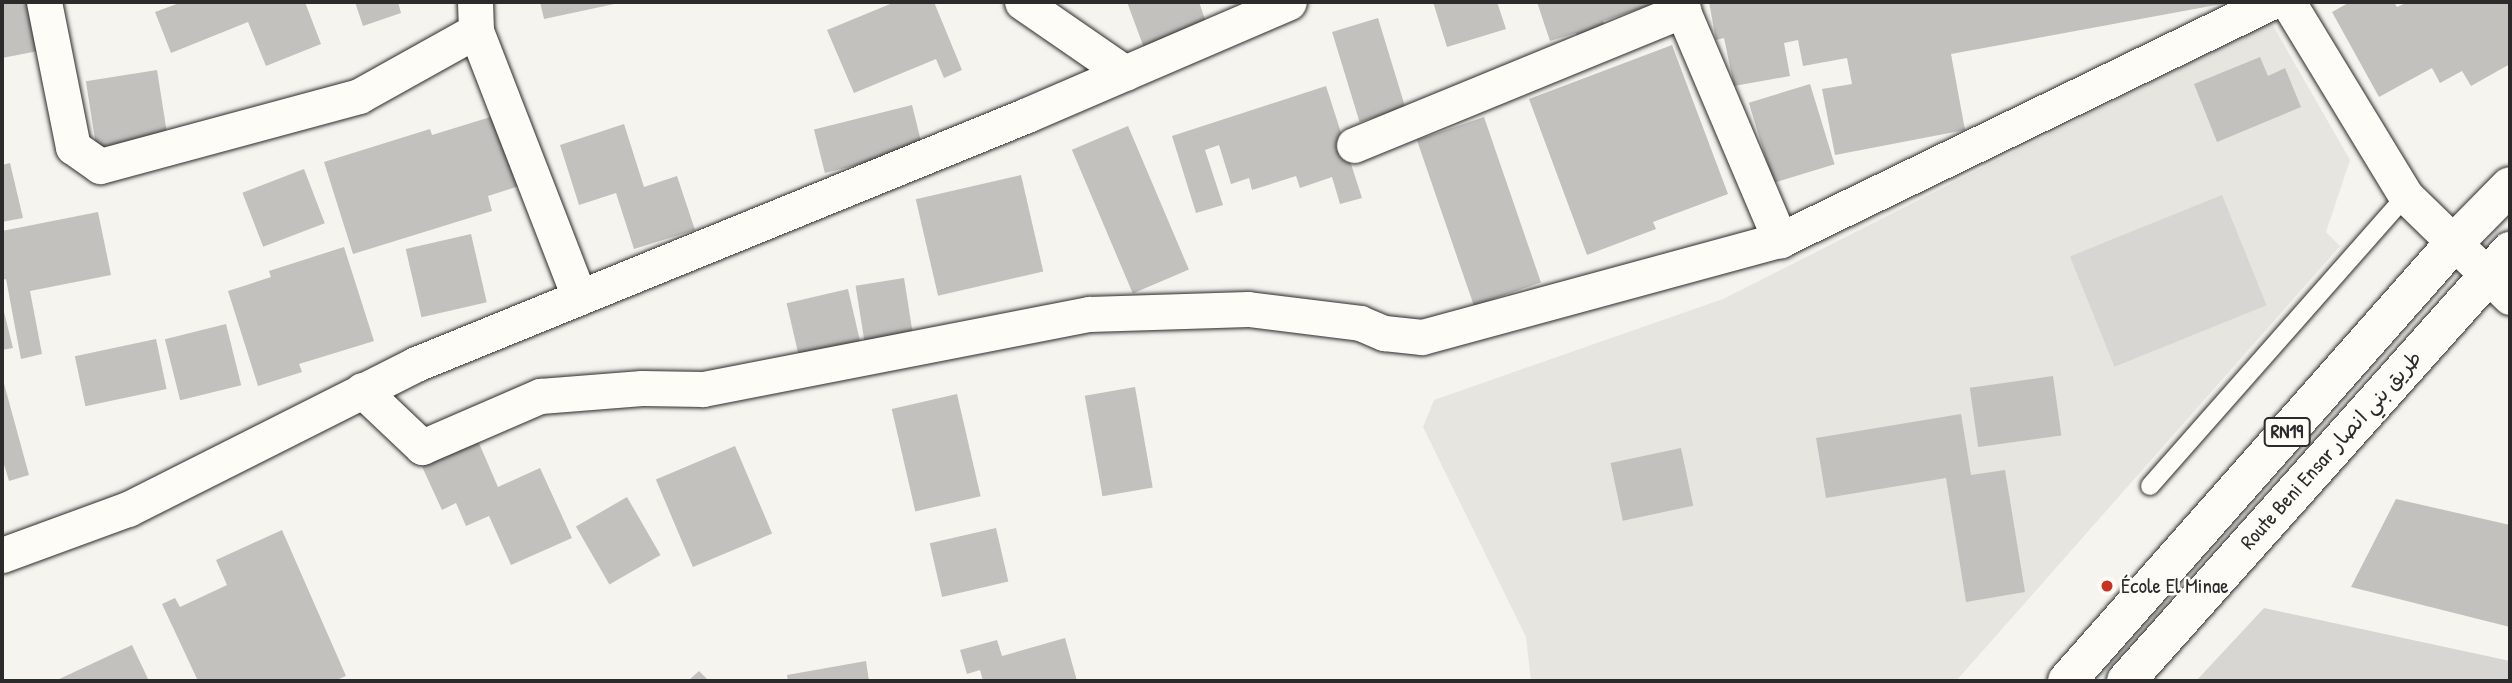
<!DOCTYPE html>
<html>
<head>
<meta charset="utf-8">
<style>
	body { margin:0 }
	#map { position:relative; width:2512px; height:683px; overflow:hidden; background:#f5f4ef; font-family:"Patrick Hand","Playpen Sans Arabic",sans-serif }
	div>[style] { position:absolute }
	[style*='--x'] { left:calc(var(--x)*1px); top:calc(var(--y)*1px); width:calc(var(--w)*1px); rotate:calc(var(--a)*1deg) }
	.built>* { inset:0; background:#e6e5e0 }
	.green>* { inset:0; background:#d7d6d2; transform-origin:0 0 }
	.building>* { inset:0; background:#c2c1be; transform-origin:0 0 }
	.roads { filter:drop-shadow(0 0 2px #2b2b2b) drop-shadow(0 0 2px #2b2b2b) }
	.service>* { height:18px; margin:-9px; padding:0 9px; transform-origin:9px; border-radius:9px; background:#fdfcf7 }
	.minor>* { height:35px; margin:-17.5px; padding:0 17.5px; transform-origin:17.5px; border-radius:17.5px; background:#fdfcf7 }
	.trunk>* { height:38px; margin:-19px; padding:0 19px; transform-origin:19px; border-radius:19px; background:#fdfcf7 }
	.dots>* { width:19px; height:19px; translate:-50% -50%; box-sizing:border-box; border:4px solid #fdfcf7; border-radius:50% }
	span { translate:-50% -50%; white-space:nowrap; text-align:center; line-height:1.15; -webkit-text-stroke:5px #fdfcf7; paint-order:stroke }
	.shield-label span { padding:2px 5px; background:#fdfcf7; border:2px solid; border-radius:5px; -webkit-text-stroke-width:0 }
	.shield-label { font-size:19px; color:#2b2b2b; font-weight:700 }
	.street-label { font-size:21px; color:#2b2b2b }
	.poi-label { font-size:21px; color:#2b2b2b }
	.left { translate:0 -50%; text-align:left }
	.frame { position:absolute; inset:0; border:4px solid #2b2b2b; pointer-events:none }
</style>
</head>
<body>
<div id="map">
	<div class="built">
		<i style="clip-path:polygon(2271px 22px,2350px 160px,2326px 232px,2340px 246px,1956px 681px,1531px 681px,1526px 637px,1423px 427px,1434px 400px,1723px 299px)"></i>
	</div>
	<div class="green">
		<i style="left:2222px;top:195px;width:119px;height:164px;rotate:68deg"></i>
		<i style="clip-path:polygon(2264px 608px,2510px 661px,2510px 681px,2196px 681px)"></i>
	</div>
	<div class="building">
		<i style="clip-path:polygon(2px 2px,27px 2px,38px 51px,2px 58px)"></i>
		<i style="clip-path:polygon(182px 2px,305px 2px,321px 44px,266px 66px,248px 22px,171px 53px,155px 12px)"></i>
		<i style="clip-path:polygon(355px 2px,398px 2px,401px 13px,363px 26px)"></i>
		<i style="clip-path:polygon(540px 2px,618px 2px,619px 3px,544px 19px)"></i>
		<i style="clip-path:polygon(895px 2px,934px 2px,962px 70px,944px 78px,936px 59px,854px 93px,827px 30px)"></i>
		<i style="clip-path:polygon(1127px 2px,1199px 2px,1207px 25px,1144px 48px)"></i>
		<i style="clip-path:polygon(1433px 2px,1497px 2px,1506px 29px,1447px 47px)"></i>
		<i style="clip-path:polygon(1537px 2px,1660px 2px,1603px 21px,1607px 32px,1579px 42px,1576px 33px,1550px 41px)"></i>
		<i style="clip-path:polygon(1709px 2px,2227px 2px,2227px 3px,1951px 54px,1965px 130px,1835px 155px,1822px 89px,1852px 84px,1847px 58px,1803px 66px,1798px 40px,1784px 43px,1790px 76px,1734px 86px,1724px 38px,1716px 40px)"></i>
		<i style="clip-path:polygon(2350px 2px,2394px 2px,2397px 7px,2408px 2px,2510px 2px,2510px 64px,2471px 86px,2462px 71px,2440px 83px,2432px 68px,2379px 97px,2332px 12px)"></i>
		<i style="left:1378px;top:18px;width:94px;height:48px;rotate:73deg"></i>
		<i style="clip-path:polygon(1672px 45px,1728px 194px,1653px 222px,1656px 229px,1587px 255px,1529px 99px)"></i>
		<i style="clip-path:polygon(2260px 57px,2268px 76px,2285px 68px,2301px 107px,2217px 142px,2194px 84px)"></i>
		<i style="left:157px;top:70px;width:69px;height:72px;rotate:81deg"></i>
		<i style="left:1810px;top:84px;width:84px;height:64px;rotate:73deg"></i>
		<i style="clip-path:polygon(1326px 86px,1362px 198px,1340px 204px,1332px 177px,1300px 188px,1296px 176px,1252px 190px,1249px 178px,1231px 184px,1219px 145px,1205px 150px,1223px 205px,1196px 213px,1172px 136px)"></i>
		<i style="left:912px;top:105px;width:45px;height:101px;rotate:76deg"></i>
		<i style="clip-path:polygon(497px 115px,519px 186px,488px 196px,492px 211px,353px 254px,324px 162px,430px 129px,432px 135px)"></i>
		<i style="left:1484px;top:117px;width:175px;height:71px;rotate:71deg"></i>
		<i style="clip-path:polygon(624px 124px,644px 187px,677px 176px,695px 230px,634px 249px,616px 193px,579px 205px,560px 145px)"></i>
		<i style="left:1128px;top:126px;width:156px;height:61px;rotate:67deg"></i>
		<i style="clip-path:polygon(10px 163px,23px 218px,2px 222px,2px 165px)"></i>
		<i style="left:304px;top:169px;width:58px;height:66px;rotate:69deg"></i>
		<i style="left:1021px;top:175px;width:99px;height:108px;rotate:77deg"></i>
		<i style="clip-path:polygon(98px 212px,111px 275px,30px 291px,42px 354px,21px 359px,6px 279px,2px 280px,2px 231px)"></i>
		<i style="left:471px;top:234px;width:70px;height:67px;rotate:77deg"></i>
		<i style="clip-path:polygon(344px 247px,374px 341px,299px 364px,302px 372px,258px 386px,228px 291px,271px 277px,269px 271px)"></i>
		<i style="left:904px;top:278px;width:66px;height:49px;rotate:81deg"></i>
		<i style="left:848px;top:289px;width:65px;height:63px;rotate:77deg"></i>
		<i style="clip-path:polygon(2px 304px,13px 348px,2px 350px)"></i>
		<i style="left:226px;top:324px;width:63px;height:63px;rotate:76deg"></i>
		<i style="left:156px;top:339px;width:51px;height:83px;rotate:78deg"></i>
		<i style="left:2053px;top:376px;width:60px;height:84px;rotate:82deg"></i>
		<i style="clip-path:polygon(3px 380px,29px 475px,9px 481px,2px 458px)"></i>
		<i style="left:1135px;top:387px;width:102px;height:51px;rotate:80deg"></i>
		<i style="left:957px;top:394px;width:105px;height:67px;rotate:77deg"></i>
		<i style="clip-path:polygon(1961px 414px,1971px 475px,2005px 470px,2025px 592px,1966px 602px,1946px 478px,1826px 498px,1816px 438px)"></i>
		<i style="clip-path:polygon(475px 434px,498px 487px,540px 468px,572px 538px,511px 565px,489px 516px,466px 526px,456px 503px,442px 510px,419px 460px)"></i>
		<i style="left:735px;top:446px;width:95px;height:86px;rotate:67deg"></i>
		<i style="left:1681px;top:448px;width:59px;height:72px;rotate:78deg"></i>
		<i style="left:627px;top:497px;width:67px;height:59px;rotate:60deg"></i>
		<i style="clip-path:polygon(2396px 499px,2510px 525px,2510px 627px,2351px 587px)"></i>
		<i style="left:996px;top:528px;width:55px;height:68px;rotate:77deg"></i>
		<i style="clip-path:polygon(282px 530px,346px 676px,334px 681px,198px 681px,162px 604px,175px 598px,180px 607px,227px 585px,216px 560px)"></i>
		<i style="clip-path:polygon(1065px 638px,1077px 681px,983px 681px,980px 670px,967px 674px,960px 650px,997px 640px,1002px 656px)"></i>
		<i style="clip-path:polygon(132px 645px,149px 681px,55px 681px)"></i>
		<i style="clip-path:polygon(866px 661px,869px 681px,788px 681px,787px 675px)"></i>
		<i style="clip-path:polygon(699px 671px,709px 681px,688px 681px)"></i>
	</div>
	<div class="roads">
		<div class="service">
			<i style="--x:2150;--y:486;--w:387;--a:-48.6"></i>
		</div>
		<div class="minor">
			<i style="--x:44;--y:2;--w:148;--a:78.7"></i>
			<i style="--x:73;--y:147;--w:33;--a:35"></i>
			<i style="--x:100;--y:166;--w:268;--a:-15.1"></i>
			<i style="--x:359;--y:96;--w:134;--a:-29.1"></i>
			<i style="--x:475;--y:2;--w:29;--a:88"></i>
			<i style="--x:476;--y:31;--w:284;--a:68.8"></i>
			<i style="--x:1022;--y:2;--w:125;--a:34.6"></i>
			<i style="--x:1679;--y:2;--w:259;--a:67"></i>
			<i style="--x:2288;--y:2;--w:227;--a:58.7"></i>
			<i style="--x:2406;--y:196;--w:145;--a:44.2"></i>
			<i style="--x:1354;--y:145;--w:356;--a:-22.3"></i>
			<i style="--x:362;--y:390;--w:83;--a:43.5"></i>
			<i style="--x:422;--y:447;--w:129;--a:-23.4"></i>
			<i style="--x:540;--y:396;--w:102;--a:-4.5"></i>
			<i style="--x:642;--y:388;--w:61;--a:0.9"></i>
			<i style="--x:703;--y:389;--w:393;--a:-11"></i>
			<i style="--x:1089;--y:314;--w:159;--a:-1.8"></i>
			<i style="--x:1248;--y:309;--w:113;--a:7.1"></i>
			<i style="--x:1360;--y:323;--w:26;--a:23"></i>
			<i style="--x:1384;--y:333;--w:38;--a:6"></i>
			<i style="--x:1422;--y:337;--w:371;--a:-15.2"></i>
			<i style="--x:1780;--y:240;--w:546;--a:-25.86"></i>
			<i style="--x:2;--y:555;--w:134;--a:-20.1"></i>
			<i style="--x:128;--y:509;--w:322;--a:-26.7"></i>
			<i style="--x:416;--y:364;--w:660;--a:-22.17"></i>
			<i style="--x:1027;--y:115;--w:285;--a:-23.3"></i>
		</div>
		<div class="trunk">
			<i style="--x:2067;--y:681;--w:586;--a:-48.53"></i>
			<i style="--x:2455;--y:242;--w:78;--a:-45.5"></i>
			<i style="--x:2126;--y:681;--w:577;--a:-48.23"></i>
		</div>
	</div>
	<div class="dots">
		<i style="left:2107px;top:586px;background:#c8321e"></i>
	</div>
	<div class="shield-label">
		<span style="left:2287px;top:432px">RN19</span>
	</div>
	<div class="street-label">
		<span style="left:2331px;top:450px;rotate:-48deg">Route Beni Ensar طريق بني انصار</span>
	</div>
	<div class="poi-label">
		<span class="left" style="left:2121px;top:586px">École El Minae</span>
	</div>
	<div class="frame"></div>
</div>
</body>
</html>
